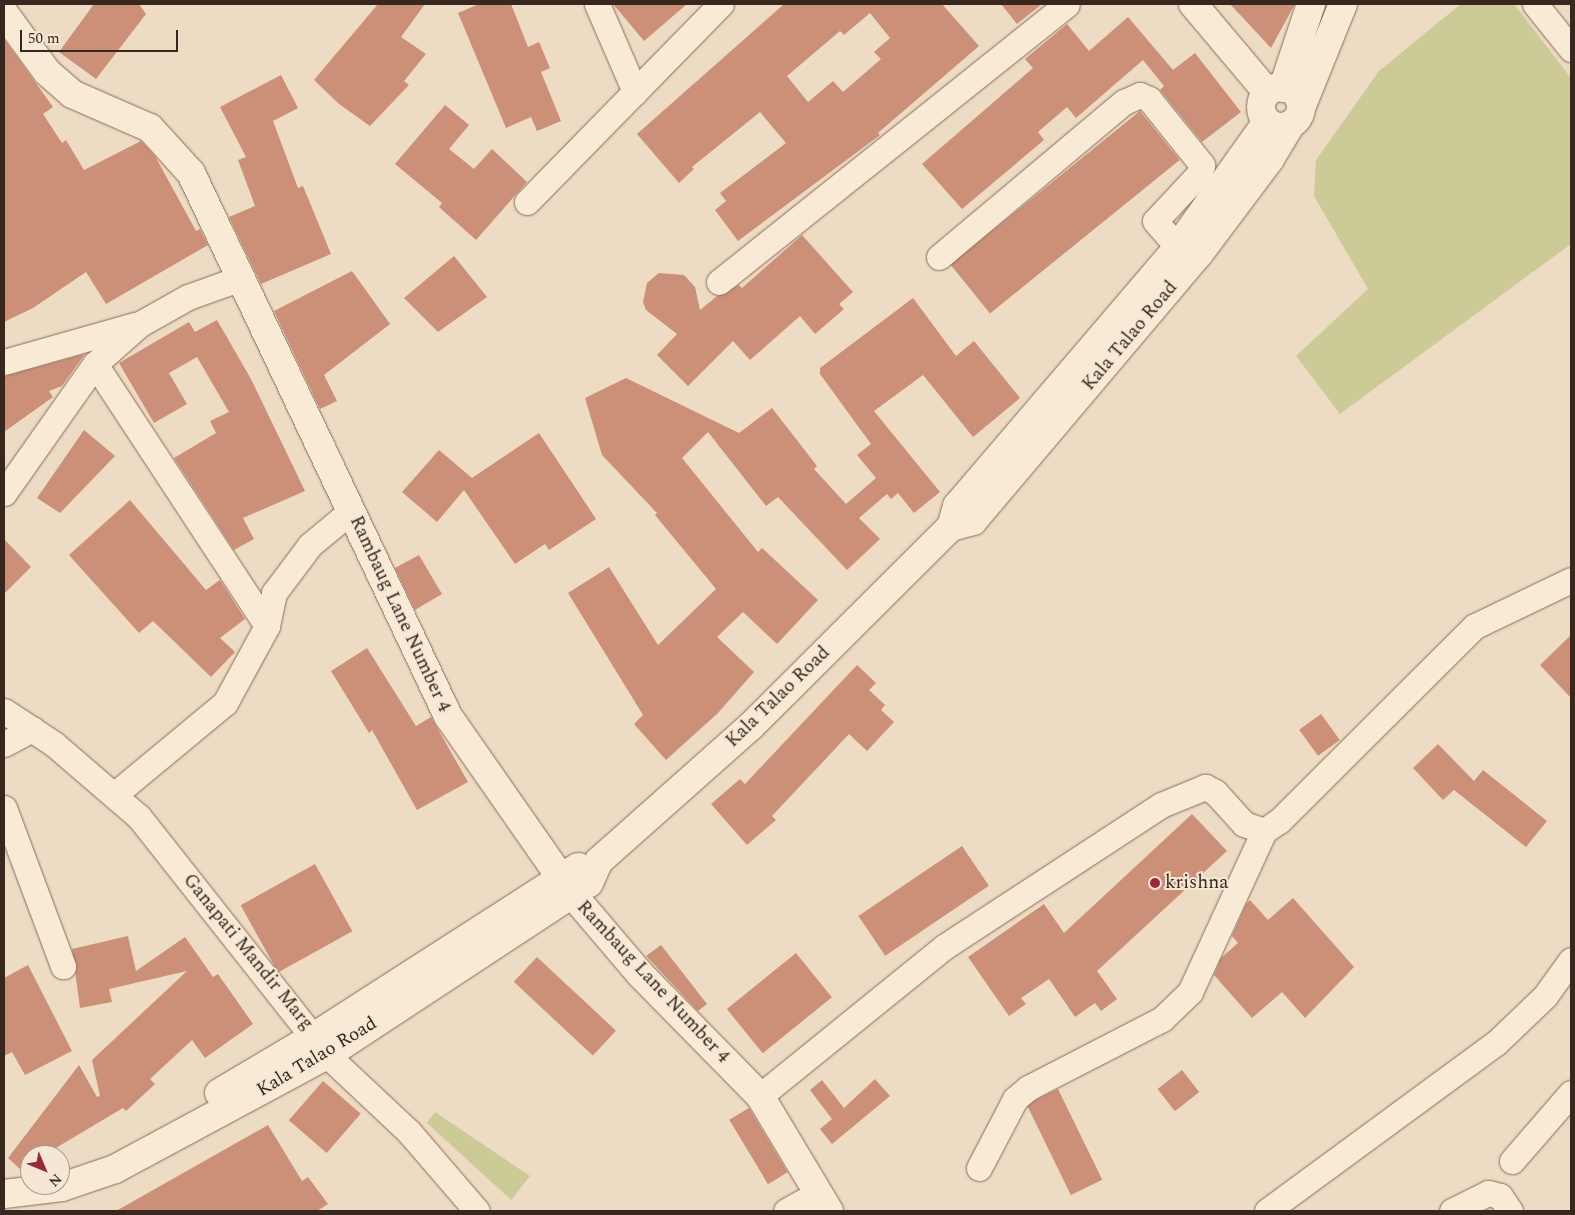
<!DOCTYPE html>
<html>
<head>
<meta charset="utf-8">
<style>
	body { margin:0 }
	#map { position:relative; width:1575px; height:1215px; overflow:hidden; background:#eedbc3; font-family:Spectral,serif }
	div>[style] { position:absolute }
	[style*='--x'] { left:calc(var(--x)*1px); top:calc(var(--y)*1px); width:calc(var(--w)*1px); rotate:calc(var(--a)*1deg) }
	.green>* { inset:0; background:#cccb97 }
	.building>* { inset:0; background:#cc9079; transform-origin:0 0 }
	.roads { filter:drop-shadow(0 0 1px #886c5a) drop-shadow(0 0 1px #886c5a) }
	.minor>* { height:25px; margin:-12.5px; padding:0 12.5px; transform-origin:12.5px; border-radius:12.5px; background:#f9ead6 }
	.tertiary>* { height:28px; margin:-14px; padding:0 14px; transform-origin:14px; border-radius:14px; background:#f9ead6 }
	.tertiary>.ring { margin:-14px; padding:0; box-sizing:content-box; background:none; border:28px solid #f9ead6; border-radius:50% }
	.dots>* { width:14px; height:14px; translate:-50% -50%; box-sizing:border-box; border:2px solid #f5e7d3; border-radius:50% }
	span { translate:-50% -50%; white-space:nowrap; text-align:center; line-height:1.15; -webkit-text-stroke:4px #f5e7d3; paint-order:stroke }
	.street-label { font-size:19px; color:#38271e }
	.poi-label { font-size:19px; color:#38271e }
	.left { translate:0 -50%; text-align:left }
	.frame { position:absolute; inset:0; border:5px solid #38271e; pointer-events:none }
	.north { position:absolute; left:20px; top:1145px; width:50px; height:50px; box-sizing:border-box; background:#f5e7d3; border:1px solid #a99a8b; border-radius:50%; rotate:135deg; font-size:14px; font-weight:700; line-height:20px; text-align:center; color:#38271e }
	.north::after { content:''; display:block; margin:auto; width:18px; height:22px; background:#972a3a; clip-path:polygon(50% 0,100% 100%,50% 72%,0 100%) }
	.scale { position:absolute; left:20px; top:30px; width:158px; height:22px; box-sizing:border-box; border:2px solid #38271e; border-top:0; padding-left:6px; font-size:15px; line-height:18px; white-space:nowrap; color:#38271e; -webkit-text-stroke:4px #f5e7d3; paint-order:stroke }
</style>
</head>
<body>
<div id="map">
	<div class="green">
		<i style="clip-path:polygon(1461px 4px,1514px 4px,1571px 78px,1571px 244px,1340px 414px,1296px 356px,1368px 289px,1314px 196px,1316px 160px,1379px 71px)"></i>
		<i style="clip-path:polygon(435px 1112px,530px 1176px,511px 1200px,427px 1123px)"></i>
	</div>
	<div class="building">
		<i style="clip-path:polygon(94px 4px,139px 4px,146px 14px,96px 79px,59px 52px)"></i>
		<i style="clip-path:polygon(378px 4px,425px 4px,401px 37px,426px 54px,404px 81px,409px 85px,370px 126px,339px 104px,314px 80px)"></i>
		<i style="clip-path:polygon(479px 4px,511px 4px,528px 47px,539px 42px,550px 68px,541px 72px,561px 121px,537px 131px,531px 117px,506px 128px,458px 13px)"></i>
		<i style="clip-path:polygon(613px 4px,687px 4px,644px 41px)"></i>
		<i style="clip-path:polygon(evenodd,784px 4px,942px 4px,979px 46px,878px 133px,880px 135px,738px 241px,715px 210px,726px 201px,720px 193px,786px 143px,760px 112px,692px 167px,694px 169px,679px 183px,637px 134px,784px 4px,870px 13px,890px 38px,874px 52px,881px 59px,843px 92px,833px 81px,808px 102px,787px 76px,840px 31px,844px 35px,870px 13px)"></i>
		<i style="clip-path:polygon(1001px 4px,1042px 4px,1017px 24px)"></i>
		<i style="clip-path:polygon(1230px 4px,1295px 4px,1271px 48px)"></i>
		<i style="clip-path:polygon(1128px 17px,1173px 70px,1195px 53px,1241px 112px,1202px 142px,1160px 90px,1164px 86px,1143px 60px,1076px 118px,1067px 107px,1038px 132px,1044px 140px,962px 209px,922px 164px,1033px 68px,1025px 59px,1067px 24px,1089px 51px)"></i>
		<i style="clip-path:polygon(4px 39px,53px 107px,43px 114px,62px 143px,66px 140px,84px 170px,141px 141px,155px 156px,196px 231px,200px 229px,208px 245px,106px 304px,86px 272px,33px 308px,4px 322px)"></i>
		<i style="clip-path:polygon(281px 75px,298px 108px,273px 121px,298px 188px,303px 186px,331px 254px,261px 284px,229px 217px,255px 206px,238px 160px,246px 157px,220px 107px)"></i>
		<i style="clip-path:polygon(445px 105px,469px 125px,449px 149px,474px 169px,492px 149px,527px 182px,476px 240px,439px 207px,442px 203px,395px 164px)"></i>
		<i style="left:1140px;top:111px;width:63px;height:244px;rotate:51deg"></i>
		<i style="clip-path:polygon(802px 235px,853px 292px,839px 304px,844px 309px,815px 334px,800px 316px,750px 360px,733px 341px,688px 386px,657px 355px,677px 334px,646px 310px,643px 302px,647px 283px,659px 273px,684px 275px,695px 287px,700px 310px,717px 296px,739px 285px,742px 288px)"></i>
		<i style="clip-path:polygon(454px 256px,487px 297px,438px 332px,404px 298px)"></i>
		<i style="clip-path:polygon(352px 271px,390px 324px,324px 375px,337px 401px,320px 409px,274px 311px)"></i>
		<i style="clip-path:polygon(913px 298px,956px 356px,974px 341px,1020px 398px,973px 437px,923px 375px,874px 411px,940px 492px,914px 513px,898px 493px,891px 499px,887px 494px,859px 518px,880px 539px,847px 570px,778px 497px,766px 506px,708px 432px,682px 458px,758px 552px,762px 548px,818px 600px,777px 644px,743px 612px,717px 637px,754px 672px,718px 713px,666px 760px,634px 724px,643px 715px,568px 593px,609px 567px,658px 645px,716px 589px,655px 515px,657px 513px,602px 455px,585px 398px,626px 378px,739px 433px,772px 408px,817px 466px,814px 469px,846px 504px,876px 478px,857px 455px,871px 444px,820px 374px,820px 368px)"></i>
		<i style="clip-path:polygon(217px 320px,251px 379px,305px 491px,243px 518px,254px 539px,234px 550px,174px 458px,216px 433px,210px 421px,229px 412px,197px 357px,169px 373px,187px 404px,154px 423px,119px 363px,189px 322px,195px 332px)"></i>
		<i style="clip-path:polygon(85px 354px,62px 386px,49px 391px,53px 397px,4px 432px,4px 376px)"></i>
		<i style="clip-path:polygon(84px 430px,115px 456px,60px 513px,37px 498px)"></i>
		<i style="clip-path:polygon(539px 433px,596px 519px,549px 550px,545px 544px,515px 564px,464px 490px,437px 522px,402px 492px,439px 450px,472px 478px)"></i>
		<i style="clip-path:polygon(130px 500px,206px 590px,220px 580px,245px 619px,220px 638px,235px 652px,211px 677px,153px 621px,139px 633px,69px 555px)"></i>
		<i style="clip-path:polygon(4px 539px,31px 567px,4px 594px)"></i>
		<i style="clip-path:polygon(419px 555px,442px 594px,415px 610px,395px 568px)"></i>
		<i style="clip-path:polygon(1571px 635px,1571px 698px,1540px 665px)"></i>
		<i style="clip-path:polygon(367px 648px,416px 726px,431px 717px,468px 782px,417px 810px,372px 730px,369px 733px,331px 671px)"></i>
		<i style="clip-path:polygon(857px 665px,876px 683px,869px 690px,885px 705px,881px 710px,894px 722px,867px 751px,849px 734px,772px 816px,776px 820px,747px 845px,711px 804px,740px 779px,745px 784px)"></i>
		<i style="left:1321px;top:714px;width:32px;height:27px;rotate:54deg"></i>
		<i style="clip-path:polygon(1438px 744px,1474px 781px,1483px 770px,1547px 821px,1526px 847px,1454px 790px,1443px 800px,1413px 768px)"></i>
		<i style="clip-path:polygon(1192px 814px,1227px 851px,1097px 971px,1117px 999px,1101px 1011px,1095px 1003px,1075px 1017px,1049px 979px,1021px 998px,1026px 1004px,1009px 1016px,968px 957px,1044px 904px,1064px 933px)"></i>
		<i style="left:962px;top:846px;width:48px;height:125px;rotate:56deg"></i>
		<i style="left:315px;top:864px;width:77px;height:85px;rotate:61deg"></i>
		<i style="clip-path:polygon(1293px 898px,1354px 967px,1305px 1018px,1282px 992px,1252px 1018px,1214px 975px,1221px 958px,1238px 943px,1232px 936px,1246px 904px,1250px 900px,1268px 920px)"></i>
		<i style="clip-path:polygon(128px 936px,136px 971px,185px 937px,213px 977px,218px 974px,253px 1024px,205px 1058px,192px 1040px,150px 1079px,155px 1084px,126px 1111px,123px 1108px,44px 1155px,30px 1155px,30px 1164px,20px 1169px,8px 1158px,79px 1065px,97px 1097px,100px 1096px,92px 1060px,187px 971px,109px 989px,112px 1002px,80px 1008px,72px 949px)"></i>
		<i style="clip-path:polygon(661px 945px,707px 1004px,698px 1011px,646px 956px)"></i>
		<i style="left:796px;top:953px;width:57px;height:89px;rotate:51deg"></i>
		<i style="left:537px;top:957px;width:108px;height:34px;rotate:43deg"></i>
		<i style="clip-path:polygon(28px 965px,72px 1051px,25px 1075px,12px 1052px,4px 1056px,4px 978px)"></i>
		<i style="left:1182px;top:1070px;width:28px;height:31px;rotate:52deg"></i>
		<i style="clip-path:polygon(875px 1079px,890px 1096px,832px 1144px,820px 1129px,832px 1119px,810px 1090px,822px 1080px,844px 1108px)"></i>
		<i style="left:323px;top:1081px;width:50px;height:52px;rotate:41deg"></i>
		<i style="left:1058px;top:1089px;width:101px;height:35px;rotate:64deg"></i>
		<i style="left:749px;top:1108px;width:75px;height:23px;rotate:59deg"></i>
		<i style="clip-path:polygon(268px 1125px,302px 1181px,308px 1177px,328px 1204px,317px 1211px,116px 1211px)"></i>
	</div>
	<div class="roads">
		<div class="minor">
			<i style="--x:597;--y:4;--w:96;--a:66.6"></i>
			<i style="--x:1535;--y:4;--w:58;--a:51.3"></i>
			<i style="--x:527;--y:202;--w:277;--a:-45.6"></i>
			<i style="--x:939;--y:257;--w:241;--a:-40"></i>
			<i style="--x:1124;--y:102;--w:17;--a:-24"></i>
			<i style="--x:1140;--y:95;--w:10;--a:24"></i>
			<i style="--x:1149;--y:99;--w:85;--a:51.2"></i>
			<i style="--x:1202;--y:165;--w:9;--a:108"></i>
			<i style="--x:1199;--y:174;--w:64;--a:133.1"></i>
			<i style="--x:1155;--y:221;--w:53;--a:48.8"></i>
			<i style="--x:719;--y:282;--w:445;--a:-38.6"></i>
			<i style="--x:4;--y:362;--w:136;--a:-15.8"></i>
			<i style="--x:95;--y:364;--w:313;--a:56.7"></i>
			<i style="--x:4;--y:493;--w:158;--a:-54.8"></i>
			<i style="--x:95;--y:364;--w:60;--a:-41.6"></i>
			<i style="--x:140;--y:324;--w:55;--a:-29.4"></i>
			<i style="--x:188;--y:297;--w:56;--a:-19.7"></i>
			<i style="--x:4;--y:711;--w:60;--a:33.4"></i>
			<i style="--x:54;--y:744;--w:112;--a:40.7"></i>
			<i style="--x:139;--y:817;--w:303;--a:51.7"></i>
			<i style="--x:327;--y:1055;--w:112;--a:43.2"></i>
			<i style="--x:409;--y:1132;--w:104;--a:49.3"></i>
			<i style="--x:4;--y:744;--w:32;--a:-28"></i>
			<i style="--x:114;--y:795;--w:144;--a:-39.7"></i>
			<i style="--x:225;--y:703;--w:88;--a:-61.4"></i>
			<i style="--x:267;--y:626;--w:34;--a:-78"></i>
			<i style="--x:274;--y:593;--w:60;--a:-53.1"></i>
			<i style="--x:310;--y:545;--w:53;--a:-39.7"></i>
			<i style="--x:4;--y:808;--w:169;--a:69.5"></i>
			<i style="--x:760;--y:1096;--w:237;--a:-39"></i>
			<i style="--x:944;--y:947;--w:259;--a:-33.2"></i>
			<i style="--x:1161;--y:805;--w:48;--a:-22.2"></i>
			<i style="--x:1205;--y:787;--w:11;--a:27"></i>
			<i style="--x:1215;--y:792;--w:43;--a:47.8"></i>
			<i style="--x:1244;--y:824;--w:21;--a:19"></i>
			<i style="--x:1264;--y:831;--w:18;--a:-34"></i>
			<i style="--x:1279;--y:821;--w:276;--a:-44.9"></i>
			<i style="--x:1475;--y:626;--w:106;--a:-25.6"></i>
			<i style="--x:1512;--y:1161;--w:90;--a:-49.1"></i>
			<i style="--x:979;--y:1168;--w:78;--a:-62.4"></i>
			<i style="--x:1015;--y:1099;--w:17;--a:-40"></i>
			<i style="--x:1028;--y:1088;--w:151;--a:-27.2"></i>
			<i style="--x:1162;--y:1019;--w:39;--a:-44"></i>
			<i style="--x:1190;--y:992;--w:177;--a:-65.3"></i>
			<i style="--x:786;--y:1211;--w:35;--a:-29"></i>
			<i style="--x:1267;--y:1211;--w:284;--a:-36.3"></i>
			<i style="--x:1496;--y:1043;--w:68;--a:-43.8"></i>
			<i style="--x:1545;--y:996;--w:44;--a:-54.2"></i>
			<i style="--x:1452;--y:1211;--w:40;--a:-26.6"></i>
			<i style="--x:1488;--y:1193;--w:12;--a:14"></i>
			<i style="--x:1500;--y:1196;--w:18;--a:56"></i>
		</div>
		<div class="tertiary">
			<i style="--x:1193;--y:4;--w:115;--a:49.9"></i>
			<i style="--x:4;--y:13;--w:73;--a:53.9"></i>
			<i style="--x:47;--y:72;--w:33;--a:41"></i>
			<i style="--x:72;--y:94;--w:85;--a:23.6"></i>
			<i style="--x:150;--y:128;--w:61;--a:47.7"></i>
			<i style="--x:191;--y:173;--w:601;--a:64.67"></i>
			<i style="--x:448;--y:716;--w:217;--a:55.1"></i>
			<i style="--x:572;--y:894;--w:106;--a:49.6"></i>
			<i style="--x:641;--y:975;--w:170;--a:45.5"></i>
			<i style="--x:760;--y:1096;--w:134;--a:59"></i>
			<i class="ring" style="left:1261px;top:87px;width:12px;height:12px"></i>
			<i style="--x:1283;--y:88;--w:89;--a:-71.6"></i>
			<i style="--x:1301;--y:108;--w:112;--a:-68"></i>
			<i style="--x:951;--y:527;--w:22;--a:-74"></i>
			<i style="--x:957;--y:506;--w:339;--a:-49.5"></i>
			<i style="--x:1177;--y:248;--w:155;--a:-54.5"></i>
			<i style="--x:219;--y:1093;--w:112;--a:-30.7"></i>
			<i style="--x:315;--y:1036;--w:313;--a:-32.7"></i>
			<i style="--x:4;--y:1194;--w:58;--a:-6.9"></i>
			<i style="--x:62;--y:1187;--w:56;--a:-18.8"></i>
			<i style="--x:115;--y:1169;--w:241;--a:-28.3"></i>
			<i style="--x:327;--y:1055;--w:313;--a:-33.3"></i>
			<i style="--x:589;--y:883;--w:24;--a:-66"></i>
			<i style="--x:599;--y:861;--w:202;--a:-41.6"></i>
			<i style="--x:750;--y:727;--w:284;--a:-44.9"></i>
			<i style="--x:951;--y:527;--w:23;--a:-15"></i>
			<i style="--x:973;--y:521;--w:348;--a:-49.8"></i>
			<i style="--x:1198;--y:255;--w:120;--a:-53.1"></i>
			<i style="--x:1270;--y:159;--w:41;--a:-59"></i>
		</div>
	</div>
	<div class="dots">
		<i style="left:1155px;top:883px;background:#972a3a"></i>
	</div>
	<div class="street-label">
		<span style="left:1130px;top:336px;rotate:-50deg">Kala Talao Road</span>
		<span style="left:400px;top:614px;rotate:65deg">Rambaug Lane Number 4</span>
		<span style="left:778px;top:697px;rotate:-44deg">Kala Talao Road</span>
		<span style="left:248px;top:952px;rotate:51deg">Ganapati Mandir Marg</span>
		<span style="left:653px;top:982px;rotate:47deg">Rambaug Lane Number 4</span>
		<span style="left:317px;top:1057px;rotate:-31deg">Kala Talao Road</span>
	</div>
	<div class="poi-label">
		<span class="left" style="left:1165px;top:883px">krishna</span>
	</div>
	<div class="frame"></div>
	<div class="north">N</div>
	<div class="scale">50 m</div>
</div>
</body>
</html>
